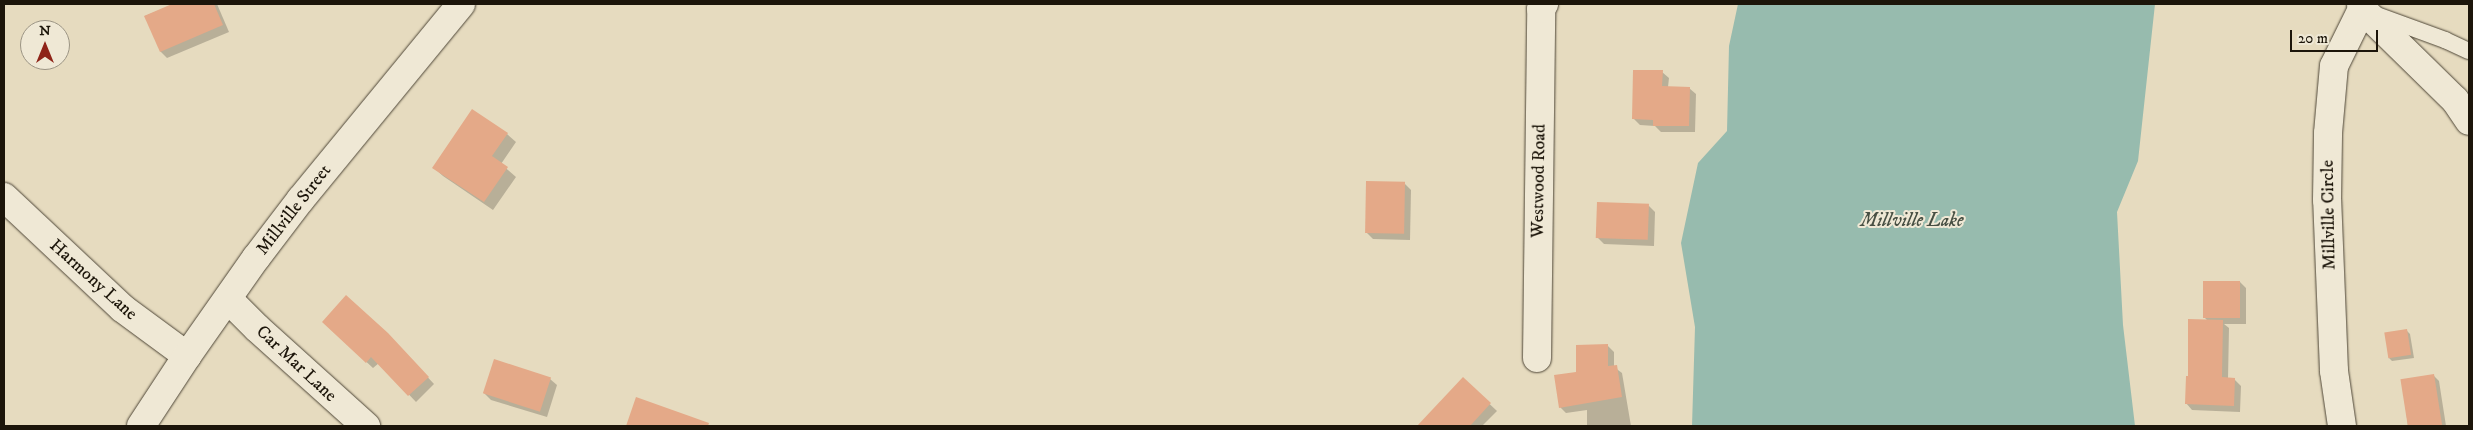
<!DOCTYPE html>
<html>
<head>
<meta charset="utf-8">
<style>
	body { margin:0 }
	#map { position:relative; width:2473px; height:430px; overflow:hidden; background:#e6dbbf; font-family:"IM FELL DW Pica",serif }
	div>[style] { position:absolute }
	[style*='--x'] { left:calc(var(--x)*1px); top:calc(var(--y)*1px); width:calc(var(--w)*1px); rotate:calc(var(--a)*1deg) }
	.water>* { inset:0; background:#97bbae }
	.shadow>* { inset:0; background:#0003 }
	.building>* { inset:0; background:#e4a988; transform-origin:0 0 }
	.roads { filter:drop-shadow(0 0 1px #4e4637) drop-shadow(0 0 1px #4e4637) }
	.service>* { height:16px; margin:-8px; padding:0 8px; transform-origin:8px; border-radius:8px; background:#efe8d5 }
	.minor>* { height:28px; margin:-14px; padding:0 14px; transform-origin:14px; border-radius:14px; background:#efe8d5 }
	span { translate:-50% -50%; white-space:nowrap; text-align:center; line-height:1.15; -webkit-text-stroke:4px #efe8d5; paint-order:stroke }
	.street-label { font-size:18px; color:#1c150a }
	.water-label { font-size:19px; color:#474f43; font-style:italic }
	.frame { position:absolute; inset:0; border:5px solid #1c150a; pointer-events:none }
	.north { position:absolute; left:20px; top:20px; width:50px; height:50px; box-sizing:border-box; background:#efe8d5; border:1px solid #9b9484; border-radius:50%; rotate:0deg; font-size:14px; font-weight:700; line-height:20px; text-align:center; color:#1c150a }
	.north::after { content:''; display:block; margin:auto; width:18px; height:22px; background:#8f2418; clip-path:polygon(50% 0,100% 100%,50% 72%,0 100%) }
	.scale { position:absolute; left:2290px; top:30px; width:88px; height:22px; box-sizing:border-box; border:2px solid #1c150a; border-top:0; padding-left:6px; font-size:15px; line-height:18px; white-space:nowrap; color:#1c150a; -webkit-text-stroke:4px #efe8d5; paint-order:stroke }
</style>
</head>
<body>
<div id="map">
	<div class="water">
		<i style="clip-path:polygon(1738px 4px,2155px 4px,2138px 161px,2117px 212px,2123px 325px,2135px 426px,1692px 426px,1695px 327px,1681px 243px,1698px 163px,1727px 131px,1729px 46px)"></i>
	</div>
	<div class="shadow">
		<i style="clip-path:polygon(175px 4px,217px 4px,229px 32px,167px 58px,161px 52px,145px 16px)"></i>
		<i style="clip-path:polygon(1662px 72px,1669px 78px,1668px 87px,1689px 88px,1696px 94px,1695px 132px,1661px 132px,1655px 126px,1640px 125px,1634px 119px)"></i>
		<i style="clip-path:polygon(507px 134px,516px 142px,501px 164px,516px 177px,493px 210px,443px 176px,434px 168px)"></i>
		<i style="clip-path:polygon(1405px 184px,1411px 190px,1410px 240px,1373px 239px,1366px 232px)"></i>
		<i style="clip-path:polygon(1649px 206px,1655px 212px,1654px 246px,1604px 244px,1597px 237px)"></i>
		<i style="clip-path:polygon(2240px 282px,2246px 288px,2246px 324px,2224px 324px,2229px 328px,2228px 379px,2234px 379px,2241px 386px,2240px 412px,2192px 410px,2186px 403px,2189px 377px,2208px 321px,2204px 317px)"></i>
		<i style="clip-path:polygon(330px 328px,394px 341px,434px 384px,416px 402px,379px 363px,373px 368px)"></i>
		<i style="clip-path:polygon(2406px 330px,2410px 334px,2414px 358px,2392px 361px,2389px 358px)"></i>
		<i style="clip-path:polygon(1607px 345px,1614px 352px,1614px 367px,1622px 373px,1631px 426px,1587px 426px,1587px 410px,1566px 413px,1560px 407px,1577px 373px)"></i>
		<i style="clip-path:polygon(2433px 375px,2439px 381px,2446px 426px,2408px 426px,2402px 380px)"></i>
		<i style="clip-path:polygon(550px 379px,557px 385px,547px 417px,491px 400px,484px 393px)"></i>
		<i style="clip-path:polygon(1463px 379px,1497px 411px,1482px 426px,1421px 426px)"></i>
		<i style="clip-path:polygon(637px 399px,697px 424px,696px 426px,627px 426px)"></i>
	</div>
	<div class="building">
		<i style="clip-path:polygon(172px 4px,214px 4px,223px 25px,160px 52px,144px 16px)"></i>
		<i style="clip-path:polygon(1633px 70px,1663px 70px,1662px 86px,1690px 87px,1689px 126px,1653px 126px,1653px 120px,1632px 119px)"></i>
		<i style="clip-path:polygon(472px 109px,508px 133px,492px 156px,508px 167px,484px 202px,432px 168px)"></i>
		<i style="left:1366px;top:181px;width:39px;height:52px;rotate:1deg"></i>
		<i style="left:1597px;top:202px;width:52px;height:36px;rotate:2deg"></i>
		<i style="left:2203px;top:281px;width:37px;height:37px"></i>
		<i style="clip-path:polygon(346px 295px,388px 333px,429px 377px,408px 396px,371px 357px,366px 363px,322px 322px)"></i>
		<i style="clip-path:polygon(2188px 319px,2223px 320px,2222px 377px,2235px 378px,2234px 406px,2185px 404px,2186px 376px,2188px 376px)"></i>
		<i style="left:2407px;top:329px;width:26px;height:23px;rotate:81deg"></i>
		<i style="clip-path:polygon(1608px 344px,1608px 366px,1617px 365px,1622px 397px,1559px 408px,1554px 375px,1576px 372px,1576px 345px)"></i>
		<i style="left:494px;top:359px;width:60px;height:36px;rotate:18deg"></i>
		<i style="left:2434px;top:374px;width:53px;height:34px;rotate:81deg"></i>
		<i style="clip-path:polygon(1463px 377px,1491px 403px,1470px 426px,1417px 426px)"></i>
		<i style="clip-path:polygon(636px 397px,709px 423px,708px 426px,626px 426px)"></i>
	</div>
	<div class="roads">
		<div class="service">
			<i style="--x:2374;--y:14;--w:76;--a:20.1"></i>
			<i style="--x:2445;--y:40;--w:26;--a:25"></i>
		</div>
		<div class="minor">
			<i style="--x:2361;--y:4;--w:5;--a:79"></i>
			<i style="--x:2362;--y:9;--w:130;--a:44.4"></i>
			<i style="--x:2455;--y:100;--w:25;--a:56"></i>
			<i style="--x:4;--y:197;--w:162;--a:43.2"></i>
			<i style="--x:122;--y:308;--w:81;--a:36.4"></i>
			<i style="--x:228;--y:299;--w:41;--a:45"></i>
			<i style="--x:257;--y:328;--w:147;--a:42"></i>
			<i style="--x:1537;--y:358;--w:349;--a:-89.3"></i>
			<i style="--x:1541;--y:9;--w:6;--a:-59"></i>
			<i style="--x:141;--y:426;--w:84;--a:-56.7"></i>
			<i style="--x:187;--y:356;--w:120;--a:-54.9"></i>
			<i style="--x:256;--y:258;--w:74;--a:-52.7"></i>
			<i style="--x:301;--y:199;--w:252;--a:-50.6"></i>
			<i style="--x:2342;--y:426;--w:56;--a:-98.3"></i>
			<i style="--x:2334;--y:371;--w:171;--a:-92.3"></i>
			<i style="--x:2327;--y:200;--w:67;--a:-89.1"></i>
			<i style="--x:2328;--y:133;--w:67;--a:-84.9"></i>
			<i style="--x:2334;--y:66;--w:64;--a:-63.8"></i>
		</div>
	</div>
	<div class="street-label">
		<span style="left:1539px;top:181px;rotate:-89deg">Westwood Road</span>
		<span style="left:294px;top:210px;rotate:-52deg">Millville Street</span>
		<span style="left:2329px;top:215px;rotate:-91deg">Millville Circle</span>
		<span style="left:93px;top:280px;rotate:42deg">Harmony Lane</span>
		<span style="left:296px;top:364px;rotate:43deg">Car Mar Lane</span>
	</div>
	<div class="water-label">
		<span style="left:1912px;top:221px">Millville Lake</span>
	</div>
	<div class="frame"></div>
	<div class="north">N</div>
	<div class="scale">20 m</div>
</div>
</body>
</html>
